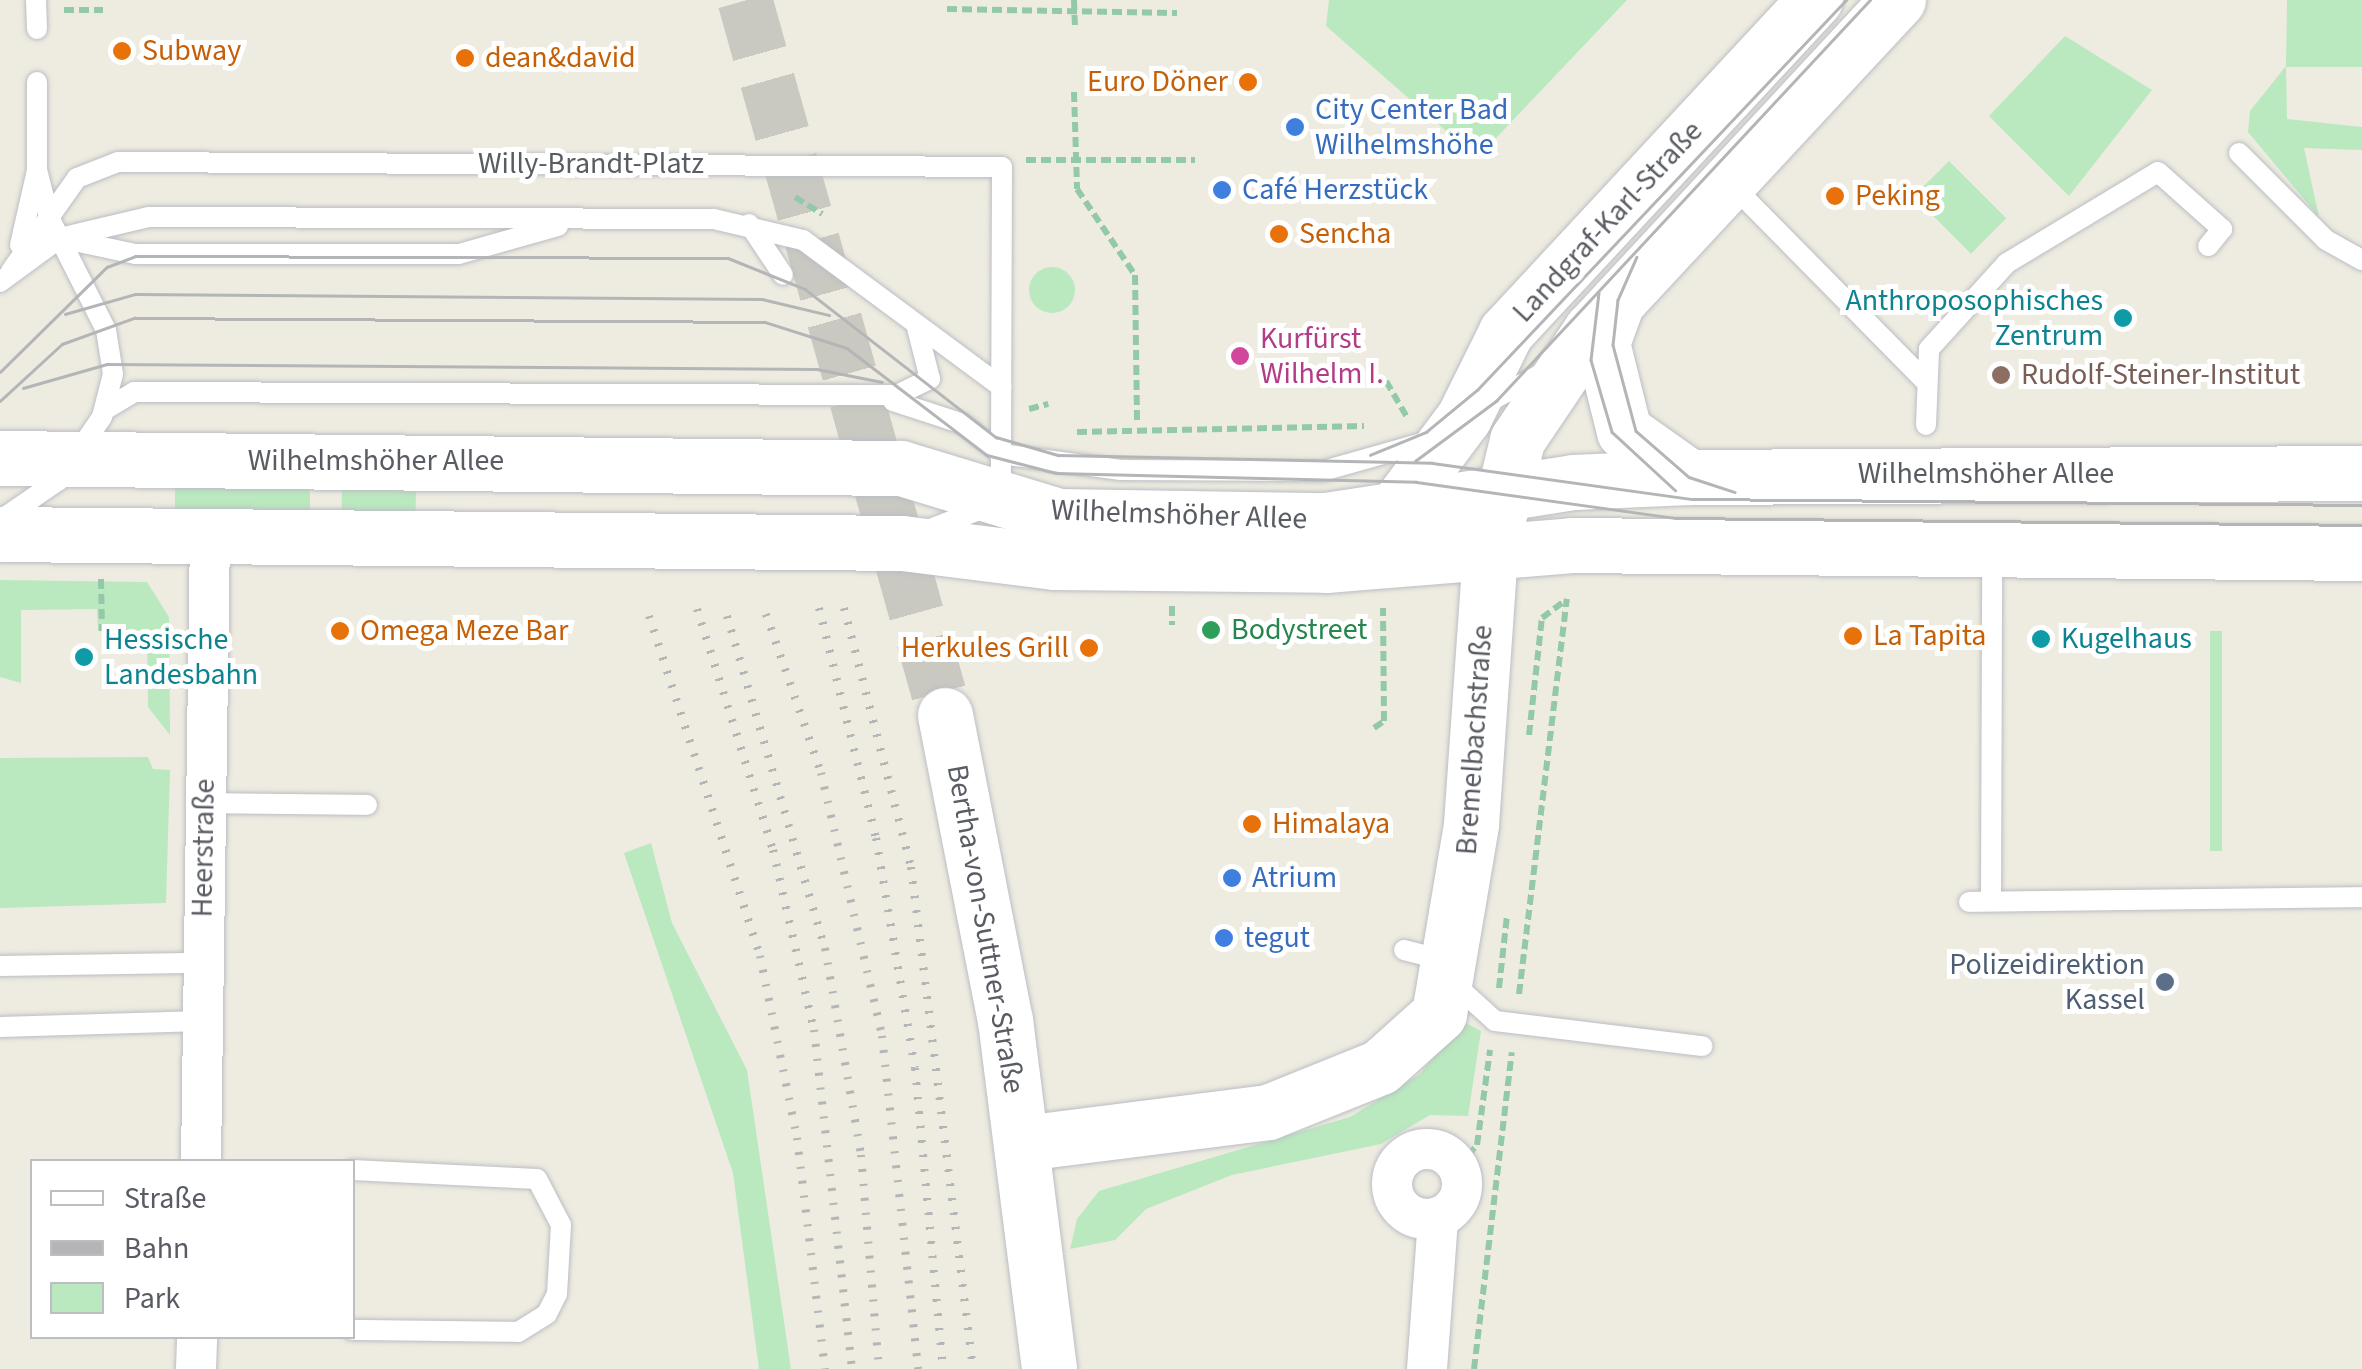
<!DOCTYPE html>
<html>
<head>
<meta charset="utf-8">
<style>
	body { margin:0 }
	#map { position:relative; width:2362px; height:1369px; overflow:hidden; background:#eeece0; font-family:"Source Sans 3",sans-serif }
	div>[style] { position:absolute }
	[style*='--x'] { left:calc(var(--x)*1px); top:calc(var(--y)*1px); width:calc(var(--w)*1px); rotate:calc(var(--a)*1deg) }
	.green>* { inset:0; background:#bae8bf; transform-origin:0 0 }
	.round { border-radius:50% }
	.secondary-tunnel>* { height:55px; margin-top:-27.5px; transform-origin:0; background:repeating-linear-gradient(90deg,#c9c8c1 0 55px,transparent 0 83px) }
	.path>* { height:6px; margin-top:-3px; transform-origin:0; background:repeating-linear-gradient(90deg,#93c9a9 0 10px,transparent 0 15px) }
	.roads { filter:drop-shadow(0 0 2px #bbbdc4) drop-shadow(0 0 2px #bbbdc4) }
	.lane>* { height:20px; margin:-10px; padding:0 10px; transform-origin:10px; border-radius:10px; background:#fff }
	.street>* { height:40px; margin:-20px; padding:0 20px; transform-origin:20px; border-radius:20px; background:#fff }
	.street>.ring { margin:-20px; padding:0; box-sizing:content-box; background:none; border:40px solid #fff; border-radius:50% }
	.secondary>* { height:55px; margin:-27.5px; padding:0 27.5px; transform-origin:27.5px; border-radius:27.5px; background:#fff }
	.tram>* { height:2.5px; margin:-1.25px; padding:0 1.25px; transform-origin:1.25px; border-radius:1.25px; background:#b4b5b6 }
	.rail>* { height:8px; margin-top:-4px; transform-origin:0; background:repeating-linear-gradient(90deg,#b4b5b6 0 2.5px,transparent 0 14.5px) }
	.dots>* { width:28px; height:28px; translate:-50% -50%; box-sizing:border-box; border:5px solid #fff; border-radius:50% }
	span { translate:-50% -50%; white-space:nowrap; text-align:center; line-height:1.15; -webkit-text-stroke:10px #fff; paint-order:stroke }
	.food-label { font-size:30px; color:#c56008 }
	.left { translate:0 -50%; text-align:left }
	.right { translate:-100% -50%; text-align:right }
	.shop-label { font-size:30px; color:#366cbe }
	.street-label { font-size:30px; color:#595c63 }
	.culture-label { font-size:30px; color:#0d838f }
	.hotel-label { font-size:30px; color:#b23c85 }
	.education-label { font-size:30px; color:#785e54 }
	.leisure-label { font-size:30px; color:#27864d }
	.service-label { font-size:30px; color:#4e5e75 }
	.legend { position:absolute; left:30px; top:1159px; width:325px; height:180px; box-sizing:border-box; background:#fff; border:2px solid #bdbec1; margin:0; padding:12px 18px; list-style:none; font-size:30px; color:#595c63 }
	.legend li { display:flex; align-items:center; gap:20px; height:50px }
	.legend b { width:50px; border:2px solid #bdbec1 }
</style>
</head>
<body>
<div id="map">
	<div class="green">
		<i style="clip-path:polygon(1329px 0,1627px 0,1477px 158px,1326px 26px)"></i>
		<i style="clip-path:polygon(2287px 0,2362px 0,2362px 67px,2286px 67px,2287px 119px,2362px 127px,2362px 150px,2304px 148px,2319px 217px,2248px 132px,2250px 111px,2286px 66px)"></i>
		<i style="clip-path:polygon(2065px 36px,2152px 90px,2069px 196px,1989px 116px)"></i>
		<i style="left:1949px;top:161px;width:81px;height:50px;rotate:45deg"></i>
		<i class="round" style="left:1029px;top:267px;width:46px;height:46px"></i>
		<i style="left:175px;top:485px;width:135px;height:27px"></i>
		<i style="left:342px;top:485px;width:74px;height:28px;rotate:1deg"></i>
		<i style="clip-path:polygon(0 580px,147px 582px,169px 617px,170px 735px,148px 707px,147px 631px,98px 631px,97px 609px,21px 610px,21px 683px,0 677px)"></i>
		<i style="left:2222px;top:631px;width:220px;height:12px;rotate:90deg"></i>
		<i style="clip-path:polygon(148px 757px,153px 769px,170px 770px,166px 903px,0 908px,0 758px)"></i>
		<i style="clip-path:polygon(651px 843px,672px 923px,747px 1070px,791px 1369px,759px 1369px,733px 1173px,624px 853px)"></i>
		<i style="clip-path:polygon(1462px 1021px,1481px 1031px,1468px 1116px,1430px 1115px,1381px 1144px,1232px 1175px,1146px 1209px,1115px 1240px,1070px 1249px,1077px 1219px,1099px 1191px,1350px 1117px,1420px 1074px)"></i>
	</div>
	<div class="secondary-tunnel">
		<i style="--x:745;--y:0;--w:742;--a:74.37"></i>
	</div>
	<div class="path">
		<i style="--x:1074;--y:0;--w:29;--a:88"></i>
		<i style="--x:947;--y:9;--w:230;--a:1"></i>
		<i style="--x:64;--y:10;--w:39;--a:0"></i>
		<i style="--x:1074;--y:92;--w:97;--a:88.2"></i>
		<i style="--x:1077;--y:189;--w:104;--a:56"></i>
		<i style="--x:1135;--y:275;--w:149;--a:89.2"></i>
		<i style="--x:1026;--y:160;--w:169;--a:0"></i>
		<i style="--x:795;--y:197;--w:32;--a:32"></i>
		<i style="--x:1386;--y:381;--w:44;--a:59.9"></i>
		<i style="--x:1029;--y:409;--w:20;--a:-15"></i>
		<i style="--x:1077;--y:432;--w:287;--a:-1.2"></i>
		<i style="--x:101;--y:579;--w:52;--a:88.9"></i>
		<i style="--x:1172;--y:606;--w:19;--a:90"></i>
		<i style="--x:1374;--y:728;--w:12;--a:-35"></i>
		<i style="--x:1384;--y:721;--w:113;--a:-90.5"></i>
		<i style="--x:1529;--y:735;--w:118;--a:-83.7"></i>
		<i style="--x:1542;--y:618;--w:30;--a:-37"></i>
		<i style="--x:1499;--y:988;--w:72;--a:-83.7"></i>
		<i style="--x:1519;--y:994;--w:398;--a:-83.1"></i>
		<i style="--x:1458;--y:1167;--w:29;--a:-49"></i>
		<i style="--x:1477;--y:1145;--w:96;--a:-82.2"></i>
		<i style="--x:1474;--y:1369;--w:319;--a:-83.2"></i>
	</div>
	<div class="roads">
		<div class="lane">
			<i style="--x:36;--y:0;--w:29;--a:88"></i>
			<i style="--x:2239;--y:153;--w:123;--a:45"></i>
			<i style="--x:2326;--y:240;--w:41;--a:29.1"></i>
			<i style="--x:1730;--y:183;--w:279;--a:45.4"></i>
			<i style="--x:749;--y:224;--w:61;--a:56.3"></i>
			<i style="--x:60;--y:238;--w:77;--a:12"></i>
			<i style="--x:135;--y:254;--w:324;--a:0"></i>
			<i style="--x:459;--y:254;--w:103;--a:-15.8"></i>
			<i style="--x:20;--y:245;--w:77;--a:-77.2"></i>
			<i style="--x:37;--y:170;--w:88;--a:-90"></i>
			<i style="--x:11;--y:271;--w:114;--a:-54.6"></i>
			<i style="--x:77;--y:178;--w:44;--a:-21.3"></i>
			<i style="--x:118;--y:162;--w:884;--a:0.32"></i>
			<i style="--x:1002;--y:167;--w:310;--a:90.2"></i>
			<i style="--x:1001;--y:477;--w:40;--a:124"></i>
			<i style="--x:979;--y:510;--w:63;--a:158.7"></i>
			<i style="--x:0;--y:282;--w:74;--a:-36.3"></i>
			<i style="--x:60;--y:238;--w:91;--a:-13.3"></i>
			<i style="--x:149;--y:217;--w:565;--a:0.2"></i>
			<i style="--x:714;--y:219;--w:91;--a:13.3"></i>
			<i style="--x:803;--y:240;--w:247;--a:36.5"></i>
			<i style="--x:893;--y:401;--w:74;--a:18.2"></i>
			<i style="--x:963;--y:424;--w:48;--a:38.3"></i>
			<i style="--x:1001;--y:454;--w:121;--a:7.6"></i>
			<i style="--x:1121;--y:470;--w:202;--a:0.3"></i>
			<i style="--x:1323;--y:471;--w:110;--a:-15.8"></i>
			<i style="--x:1486;--y:403;--w:71;--a:-27.6"></i>
			<i style="--x:106;--y:409;--w:33;--a:-31"></i>
			<i style="--x:134;--y:392;--w:763;--a:0.23"></i>
			<i style="--x:897;--y:395;--w:37;--a:-26"></i>
			<i style="--x:930;--y:379;--w:53;--a:-104.3"></i>
			<i style="--x:1926;--y:425;--w:76;--a:-87.7"></i>
			<i style="--x:1929;--y:349;--w:116;--a:-47.8"></i>
			<i style="--x:2007;--y:263;--w:176;--a:-31.1"></i>
			<i style="--x:2158;--y:172;--w:86;--a:41.7"></i>
			<i style="--x:2222;--y:229;--w:22;--a:129"></i>
			<i style="--x:5;--y:517;--w:65;--a:-34.4"></i>
			<i style="--x:59;--y:480;--w:76;--a:-55.7"></i>
			<i style="--x:102;--y:417;--w:44;--a:-75.7"></i>
			<i style="--x:113;--y:374;--w:45;--a:-99"></i>
			<i style="--x:106;--y:330;--w:127;--a:-116.8"></i>
			<i style="--x:49;--y:217;--w:49;--a:-104.3"></i>
			<i style="--x:205;--y:803;--w:162;--a:0.7"></i>
			<i style="--x:1991;--y:897;--w:343;--a:-89.8"></i>
			<i style="--x:1969;--y:902;--w:393;--a:-0.7"></i>
			<i style="--x:1404;--y:950;--w:44;--a:14.3"></i>
			<i style="--x:0;--y:966;--w:202;--a:-0.9"></i>
			<i style="--x:1452;--y:982;--w:58;--a:42.2"></i>
			<i style="--x:1495;--y:1021;--w:209;--a:6.9"></i>
			<i style="--x:0;--y:1027;--w:202;--a:-1.7"></i>
			<i style="--x:352;--y:1170;--w:185;--a:2.8"></i>
			<i style="--x:537;--y:1179;--w:52;--a:62.4"></i>
			<i style="--x:561;--y:1225;--w:69;--a:93.3"></i>
			<i style="--x:557;--y:1294;--w:22;--a:117"></i>
			<i style="--x:547;--y:1314;--w:34;--a:148"></i>
			<i style="--x:518;--y:1332;--w:166;--a:-179.3"></i>
		</div>
		<div class="street">
			<i class="ring" style="left:1392px;top:1149px;width:30px;height:30px"></i>
			<i style="--x:201;--y:1162;--w:627;--a:-89.18"></i>
			<i style="--x:196;--y:1369;--w:33;--a:-88"></i>
			<i style="--x:1427;--y:1369;--w:151;--a:-85.8"></i>
		</div>
		<div class="secondary">
			<i style="--x:1617;--y:302;--w:44;--a:110.1"></i>
			<i style="--x:1602;--y:343;--w:91;--a:76"></i>
			<i style="--x:1624;--y:431;--w:80;--a:35.3"></i>
			<i style="--x:0;--y:458;--w:901;--a:0.64"></i>
			<i style="--x:901;--y:468;--w:165;--a:16.9"></i>
			<i style="--x:1059;--y:516;--w:267;--a:0.9"></i>
			<i style="--x:1326;--y:520;--w:250;--a:-8.7"></i>
			<i style="--x:1573;--y:482;--w:116;--a:-2.5"></i>
			<i style="--x:1689;--y:477;--w:673;--a:-0.34"></i>
			<i style="--x:1393;--y:512;--w:119;--a:-53.2"></i>
			<i style="--x:1464;--y:417;--w:95;--a:-63.7"></i>
			<i style="--x:1506;--y:332;--w:454;--a:-47.1"></i>
			<i style="--x:0;--y:534;--w:902;--a:0.57"></i>
			<i style="--x:902;--y:543;--w:153;--a:7.1"></i>
			<i style="--x:1054;--y:562;--w:272;--a:0.6"></i>
			<i style="--x:1326;--y:565;--w:247;--a:-4.6"></i>
			<i style="--x:1572;--y:545;--w:790;--a:0.58"></i>
			<i style="--x:945;--y:715;--w:311;--a:78.9"></i>
			<i style="--x:1005;--y:1020;--w:352;--a:82.8"></i>
			<i style="--x:1023;--y:1143;--w:247;--a:-7.2"></i>
			<i style="--x:1268;--y:1112;--w:121;--a:-21.9"></i>
			<i style="--x:1380;--y:1067;--w:79;--a:-41.9"></i>
			<i style="--x:1439;--y:1014;--w:193;--a:-80.4"></i>
			<i style="--x:1471;--y:824;--w:273;--a:-86"></i>
			<i style="--x:1490;--y:552;--w:115;--a:-76.4"></i>
			<i style="--x:1517;--y:440;--w:133;--a:-56.1"></i>
			<i style="--x:1591;--y:330;--w:451;--a:-47.1"></i>
		</div>
	</div>
	<div class="tram">
		<i style="--x:1637;--y:257;--w:47;--a:113.8"></i>
		<i style="--x:1618;--y:300;--w:45;--a:96.3"></i>
		<i style="--x:1613;--y:345;--w:89;--a:75"></i>
		<i style="--x:1636;--y:431;--w:70;--a:41"></i>
		<i style="--x:1689;--y:477;--w:48;--a:18.1"></i>
		<i style="--x:1599;--y:293;--w:67;--a:96.8"></i>
		<i style="--x:1591;--y:360;--w:75;--a:73.7"></i>
		<i style="--x:1612;--y:432;--w:86;--a:42.6"></i>
		<i style="--x:65;--y:314;--w:73;--a:-15.9"></i>
		<i style="--x:135;--y:294;--w:627;--a:0.46"></i>
		<i style="--x:762;--y:299;--w:69;--a:13.4"></i>
		<i style="--x:0;--y:372;--w:150;--a:-44.5"></i>
		<i style="--x:107;--y:267;--w:30;--a:-21"></i>
		<i style="--x:135;--y:256;--w:593;--a:0.19"></i>
		<i style="--x:728;--y:258;--w:83;--a:21.9"></i>
		<i style="--x:805;--y:289;--w:242;--a:37.8"></i>
		<i style="--x:996;--y:437;--w:65;--a:16.2"></i>
		<i style="--x:1058;--y:455;--w:374;--a:1.2"></i>
		<i style="--x:1432;--y:463;--w:263;--a:7.9"></i>
		<i style="--x:1693;--y:499;--w:669;--a:0.51"></i>
		<i style="--x:23;--y:388;--w:87;--a:-15.9"></i>
		<i style="--x:107;--y:364;--w:710;--a:0.4"></i>
		<i style="--x:817;--y:369;--w:66;--a:11.3"></i>
		<i style="--x:0;--y:401;--w:84;--a:-42.6"></i>
		<i style="--x:62;--y:344;--w:77;--a:-19.9"></i>
		<i style="--x:134;--y:318;--w:631;--a:0.36"></i>
		<i style="--x:765;--y:322;--w:86;--a:17.6"></i>
		<i style="--x:847;--y:348;--w:176;--a:37.4"></i>
		<i style="--x:987;--y:455;--w:71;--a:14.6"></i>
		<i style="--x:1056;--y:473;--w:360;--a:1.4"></i>
		<i style="--x:1416;--y:482;--w:261;--a:7.9"></i>
		<i style="--x:1675;--y:518;--w:687;--a:0.58"></i>
		<i style="--x:1370;--y:455;--w:61;--a:-22.3"></i>
		<i style="--x:1426;--y:432;--w:66;--a:-39.5"></i>
		<i style="--x:1477;--y:390;--w:537;--a:-46.58"></i>
		<i style="--x:1415;--y:461;--w:101;--a:-36.5"></i>
		<i style="--x:1496;--y:401;--w:548;--a:-47"></i>
	</div>
	<div class="rail">
		<i style="--x:819;--y:608;--w:237;--a:76.1"></i>
		<i style="--x:876;--y:838;--w:233;--a:80.4"></i>
		<i style="--x:915;--y:1068;--w:302;--a:84.7"></i>
		<i style="--x:844;--y:608;--w:268;--a:75.5"></i>
		<i style="--x:911;--y:867;--w:506;--a:82.96"></i>
		<i style="--x:697;--y:609;--w:253;--a:72.5"></i>
		<i style="--x:773;--y:850;--w:185;--a:77.2"></i>
		<i style="--x:814;--y:1030;--w:341;--a:83.6"></i>
		<i style="--x:766;--y:614;--w:168;--a:70.9"></i>
		<i style="--x:821;--y:773;--w:270;--a:76.9"></i>
		<i style="--x:882;--y:1036;--w:335;--a:83.8"></i>
		<i style="--x:649;--y:616;--w:358;--a:71.9"></i>
		<i style="--x:760;--y:956;--w:186;--a:78.5"></i>
		<i style="--x:797;--y:1138;--w:233;--a:83.1"></i>
		<i style="--x:727;--y:616;--w:346;--a:73.6"></i>
		<i style="--x:825;--y:948;--w:210;--a:80.1"></i>
		<i style="--x:861;--y:1155;--w:215;--a:85.2"></i>
	</div>
	<div class="dots">
		<i style="left:122px;top:51px;background:#e8710a"></i>
		<i style="left:465px;top:58px;background:#e8710a"></i>
		<i style="left:1248px;top:82px;background:#e8710a"></i>
		<i style="left:1295px;top:127px;background:#3f7fe0"></i>
		<i style="left:1222px;top:190px;background:#3f7fe0"></i>
		<i style="left:1835px;top:196px;background:#e8710a"></i>
		<i style="left:1279px;top:234px;background:#e8710a"></i>
		<i style="left:2123px;top:318px;background:#0f9aa8"></i>
		<i style="left:1240px;top:356px;background:#d1479c"></i>
		<i style="left:2001px;top:375px;background:#8d6e63"></i>
		<i style="left:1211px;top:630px;background:#2e9e5b"></i>
		<i style="left:340px;top:631px;background:#e8710a"></i>
		<i style="left:1853px;top:636px;background:#e8710a"></i>
		<i style="left:2041px;top:639px;background:#0f9aa8"></i>
		<i style="left:1089px;top:648px;background:#e8710a"></i>
		<i style="left:84px;top:657px;background:#0f9aa8"></i>
		<i style="left:1252px;top:824px;background:#e8710a"></i>
		<i style="left:1232px;top:878px;background:#3f7fe0"></i>
		<i style="left:1224px;top:938px;background:#3f7fe0"></i>
		<i style="left:2165px;top:982px;background:#5c6f8a"></i>
	</div>
	<div class="food-label">
		<span class="left" style="left:142px;top:51px">Subway</span>
		<span class="left" style="left:485px;top:58px">dean&amp;david</span>
		<span class="right" style="left:1228px;top:82px">Euro Döner</span>
		<span class="left" style="left:1855px;top:196px">Peking</span>
		<span class="left" style="left:1299px;top:234px">Sencha</span>
		<span class="left" style="left:360px;top:631px">Omega Meze Bar</span>
		<span class="left" style="left:1873px;top:636px">La Tapita</span>
		<span class="right" style="left:1069px;top:648px">Herkules Grill</span>
		<span class="left" style="left:1272px;top:824px">Himalaya</span>
	</div>
	<div class="shop-label">
		<span class="left" style="left:1315px;top:127px">City Center Bad<br>Wilhelmshöhe</span>
		<span class="left" style="left:1242px;top:190px">Café Herzstück</span>
		<span class="left" style="left:1252px;top:878px">Atrium</span>
		<span class="left" style="left:1244px;top:938px">tegut</span>
	</div>
	<div class="street-label">
		<span style="left:591px;top:164px">Willy-Brandt-Platz</span>
		<span style="left:1608px;top:222px;rotate:-47deg">Landgraf-Karl-Straße</span>
		<span style="left:376px;top:461px">Wilhelmshöher Allee</span>
		<span style="left:1986px;top:474px">Wilhelmshöher Allee</span>
		<span style="left:1179px;top:515px;rotate:2deg">Wilhelmshöher Allee</span>
		<span style="left:1475px;top:740px;rotate:-86deg">Bremelbachstraße</span>
		<span style="left:204px;top:848px;rotate:-89deg">Heerstraße</span>
		<span style="left:985px;top:929px;rotate:80deg">Bertha-von-Suttner-Straße</span>
	</div>
	<div class="culture-label">
		<span class="right" style="left:2103px;top:318px">Anthroposophisches<br>Zentrum</span>
		<span class="left" style="left:2061px;top:639px">Kugelhaus</span>
		<span class="left" style="left:104px;top:657px">Hessische<br>Landesbahn</span>
	</div>
	<div class="hotel-label">
		<span class="left" style="left:1260px;top:356px">Kurfürst<br>Wilhelm I.</span>
	</div>
	<div class="education-label">
		<span class="left" style="left:2021px;top:375px">Rudolf-Steiner-Institut</span>
	</div>
	<div class="leisure-label">
		<span class="left" style="left:1231px;top:630px">Bodystreet</span>
	</div>
	<div class="service-label">
		<span class="right" style="left:2145px;top:982px">Polizeidirektion<br>Kassel</span>
	</div>
	<ul class="legend">
	<li><b style="height:12px;background:#fff"></b>Straße</li>
	<li><b style="height:12px;background:#b4b5b6"></b>Bahn</li>
	<li><b style="height:28px;background:#bae8bf"></b>Park</li>
	</ul>
</div>
</body>
</html>
